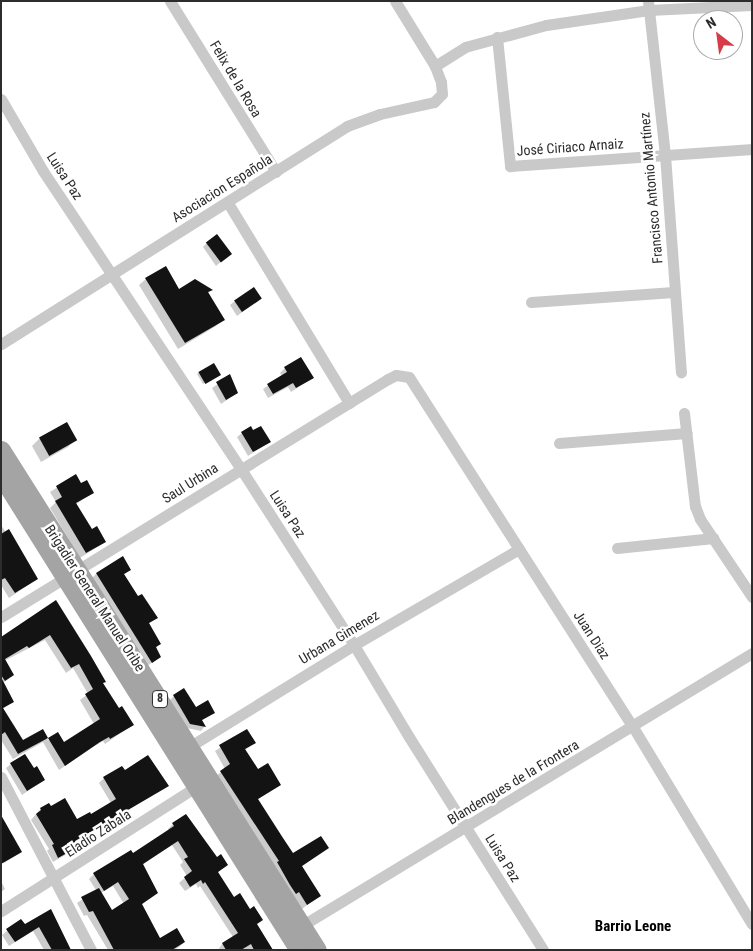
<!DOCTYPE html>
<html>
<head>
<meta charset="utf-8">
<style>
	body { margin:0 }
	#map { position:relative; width:753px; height:951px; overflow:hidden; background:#fff; font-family:"Roboto Condensed",sans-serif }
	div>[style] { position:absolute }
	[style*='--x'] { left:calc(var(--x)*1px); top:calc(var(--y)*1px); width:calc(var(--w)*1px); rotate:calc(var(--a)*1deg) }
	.shadow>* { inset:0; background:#0003 }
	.building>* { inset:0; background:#131313; transform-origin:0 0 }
	.minor>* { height:11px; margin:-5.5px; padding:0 5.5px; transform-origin:5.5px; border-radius:5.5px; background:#c9c9c9 }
	.primary>* { height:19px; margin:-9.5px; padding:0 9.5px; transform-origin:9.5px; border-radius:9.5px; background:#a4a4a4 }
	span { translate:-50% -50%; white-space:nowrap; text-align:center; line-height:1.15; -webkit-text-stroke:5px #fff; paint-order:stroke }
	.shield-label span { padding:1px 4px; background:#fff; border:1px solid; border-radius:4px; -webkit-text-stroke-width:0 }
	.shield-label { font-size:12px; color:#2c2c2c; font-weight:700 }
	.street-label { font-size:14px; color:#2c2c2c }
	.neighbourhood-label { font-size:15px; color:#000; font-weight:700 }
	.frame { position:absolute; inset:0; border:2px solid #2c2c2c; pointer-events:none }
	.north { position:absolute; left:693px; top:10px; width:50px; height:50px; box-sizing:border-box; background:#fff; border:1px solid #ababab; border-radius:50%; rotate:330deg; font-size:14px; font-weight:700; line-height:20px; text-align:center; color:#2c2c2c }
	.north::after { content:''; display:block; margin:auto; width:18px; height:22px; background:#d53c48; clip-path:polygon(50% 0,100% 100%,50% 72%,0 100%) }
</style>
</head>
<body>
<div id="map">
	<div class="shadow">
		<i style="clip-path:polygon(207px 243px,230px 254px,216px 266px,203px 247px)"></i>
		<i style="clip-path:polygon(146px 279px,178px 290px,211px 290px,208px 293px,223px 319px,216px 326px,178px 349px,139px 285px)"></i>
		<i style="clip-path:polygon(260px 299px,237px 316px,230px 305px,235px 301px)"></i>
		<i style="clip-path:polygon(301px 359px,312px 378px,291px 392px,288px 387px,268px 398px,263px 389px,282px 376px,280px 373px,285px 368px)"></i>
		<i style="clip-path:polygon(199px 372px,217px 376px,203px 384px,197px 374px)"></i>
		<i style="clip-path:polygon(230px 376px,237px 393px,221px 404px,212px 388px)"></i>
		<i style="clip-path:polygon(67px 424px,75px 440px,68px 447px,41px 462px,32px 446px,40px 438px)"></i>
		<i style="clip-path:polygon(253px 432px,269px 442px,248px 456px,237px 437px,242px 433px)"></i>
		<i style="clip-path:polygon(75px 476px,81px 485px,92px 493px,75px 505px,91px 531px,105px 542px,80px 558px,50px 508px,56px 502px,50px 492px)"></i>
		<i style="clip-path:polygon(1px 525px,37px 579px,9px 598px,1px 585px)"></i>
		<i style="clip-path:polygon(130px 570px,123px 575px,137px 598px,157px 617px,148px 624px,159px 644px,155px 649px,160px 657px,147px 666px,92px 578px,96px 574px)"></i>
		<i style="clip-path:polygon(evenodd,55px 602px,118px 710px,132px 725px,105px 744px,103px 741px,93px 747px,59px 770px,43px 742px,13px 759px,1px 740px,1px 638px,55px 602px,45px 640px,66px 673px,73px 668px,88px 694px,80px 700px,94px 724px,63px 743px,58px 734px,48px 740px,43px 731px,22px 742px,3px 709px,13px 701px,3px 683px,12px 675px,4px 661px,45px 640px)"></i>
		<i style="clip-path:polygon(174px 696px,195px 708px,214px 712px,201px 721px,204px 727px,201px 731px,187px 728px,170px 700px)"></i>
		<i style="clip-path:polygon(247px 730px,254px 743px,244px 751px,258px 771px,279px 785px,257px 800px,292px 854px,327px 848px,301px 867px,319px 896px,302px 909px,216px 776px,225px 769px,215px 751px)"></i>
		<i style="clip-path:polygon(11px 764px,34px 770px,44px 780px,22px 795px,6px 768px)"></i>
		<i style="clip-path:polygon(124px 771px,167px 786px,74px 842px,77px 846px,72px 851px,53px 862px,47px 851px,49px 849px,31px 820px,36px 814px,41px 809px,51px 808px,77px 821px,91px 816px,111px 803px,99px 783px,104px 778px)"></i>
		<i style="clip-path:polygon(evenodd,185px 815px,216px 859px,226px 865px,217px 873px,233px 898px,256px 925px,271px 950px,218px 950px,222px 944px,233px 937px,200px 886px,198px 888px,196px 884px,185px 891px,179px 883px,187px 876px,180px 865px,183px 862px,172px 845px,142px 865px,157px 893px,141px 905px,159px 939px,184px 942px,179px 947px,174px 950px,108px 950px,87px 915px,84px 916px,77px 903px,96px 890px,89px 879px,94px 874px,132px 855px,169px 831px,168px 829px,173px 824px,185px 815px,113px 886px,124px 904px,111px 912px,101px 893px,113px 886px)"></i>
		<i style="clip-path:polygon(21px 852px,4px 863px,1px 859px)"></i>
		<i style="clip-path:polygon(1px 881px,5px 889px,1px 892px)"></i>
		<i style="clip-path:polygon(51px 911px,69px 950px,44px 950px,33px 931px,9px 946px,2px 935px,21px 920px,25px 926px)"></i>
	</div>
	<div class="building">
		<i style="left:217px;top:234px;width:25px;height:14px;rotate:53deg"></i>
		<i style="clip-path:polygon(166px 266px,179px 289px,195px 279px,213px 290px,208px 292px,225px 320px,185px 343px,145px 278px)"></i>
		<i style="left:254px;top:287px;width:14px;height:24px;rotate:56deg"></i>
		<i style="clip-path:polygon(301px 357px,314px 378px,296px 388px,293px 383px,273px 394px,267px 384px,287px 372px,284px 367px)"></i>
		<i style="left:214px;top:363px;width:14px;height:18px;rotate:60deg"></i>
		<i style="clip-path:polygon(230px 374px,238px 393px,226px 400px,216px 382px)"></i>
		<i style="left:67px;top:422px;width:21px;height:32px;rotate:61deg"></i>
		<i style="clip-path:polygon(251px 426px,253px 430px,261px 426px,271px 442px,253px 452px,241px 432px)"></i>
		<i style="clip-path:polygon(76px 474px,81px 483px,87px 480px,94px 493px,76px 503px,92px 529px,97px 526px,106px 542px,86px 553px,55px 501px,62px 497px,56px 486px)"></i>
		<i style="clip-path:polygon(9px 529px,38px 579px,15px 593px,5px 578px,1px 580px,1px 534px)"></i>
		<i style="clip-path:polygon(123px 556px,131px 570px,124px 574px,138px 596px,142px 594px,158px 618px,149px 623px,161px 644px,156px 647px,161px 657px,152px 663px,96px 573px)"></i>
		<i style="clip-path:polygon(56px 600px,91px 656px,106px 682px,103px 683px,119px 708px,122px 706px,134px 725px,110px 739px,109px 737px,100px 742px,65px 766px,48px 738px,58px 732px,64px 742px,100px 719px,85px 694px,93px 689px,79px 664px,71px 668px,50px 635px,29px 648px,27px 646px,5px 659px,14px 675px,5px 681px,1px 675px,1px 637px)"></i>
		<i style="clip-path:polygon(1px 677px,14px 702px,3px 708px,23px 740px,43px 729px,48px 738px,18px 754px,5px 732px,1px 735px)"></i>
		<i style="clip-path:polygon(184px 688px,196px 707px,208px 700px,215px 713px,202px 720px,206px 727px,190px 724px,173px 695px)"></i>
		<i style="clip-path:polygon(247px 729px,256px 743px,245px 749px,258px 769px,268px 763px,281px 785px,258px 799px,283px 838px,293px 853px,321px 836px,329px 848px,302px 866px,321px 896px,307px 905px,299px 892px,296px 894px,290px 885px,277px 862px,279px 861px,220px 771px,230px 764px,219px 745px)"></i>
		<i style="clip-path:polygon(25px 754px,34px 768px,37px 766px,45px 780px,27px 791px,10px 763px)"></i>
		<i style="clip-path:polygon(148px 755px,169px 786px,75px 841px,78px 847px,58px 858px,52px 845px,54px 844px,36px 814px,41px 810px,40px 808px,49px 803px,51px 806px,65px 798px,77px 819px,90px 812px,91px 814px,116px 799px,103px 777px,122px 766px,125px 770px)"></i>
		<i style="clip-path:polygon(186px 814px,217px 857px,221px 854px,228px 865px,218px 872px,234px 897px,240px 893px,250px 909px,254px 906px,263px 920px,257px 924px,273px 950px,254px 950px,251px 944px,241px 950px,226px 950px,222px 943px,238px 933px,205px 882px,203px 884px,201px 880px,190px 887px,184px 877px,192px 871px,184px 859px,188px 857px,178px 841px,143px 864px,158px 893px,142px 904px,160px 938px,177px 928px,185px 942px,172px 950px,114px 950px,93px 911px,89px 912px,81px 897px,99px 888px,112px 910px,129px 899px,118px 882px,104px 891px,93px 873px,131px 850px,133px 853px,174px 826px,172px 823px)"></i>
		<i style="clip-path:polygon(1px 815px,22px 852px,1px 864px)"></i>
		<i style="clip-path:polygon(51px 909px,71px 950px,52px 950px,39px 927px,15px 942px,6px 929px,21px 919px,25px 924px)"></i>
	</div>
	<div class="minor">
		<i style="--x:170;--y:1;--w:201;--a:58.2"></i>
		<i style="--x:648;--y:1;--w:155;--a:83.7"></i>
		<i style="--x:665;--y:155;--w:218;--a:85.8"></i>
		<i style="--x:497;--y:37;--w:130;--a:84.2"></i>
		<i style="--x:510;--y:166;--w:243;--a:-4"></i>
		<i style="--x:435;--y:66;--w:36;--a:-32"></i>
		<i style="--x:465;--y:47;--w:84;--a:-15.2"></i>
		<i style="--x:546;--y:25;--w:104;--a:-8.3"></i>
		<i style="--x:649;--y:10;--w:103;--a:-2.8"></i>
		<i style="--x:1;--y:99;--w:83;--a:59.7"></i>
		<i style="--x:43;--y:171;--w:358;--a:56.4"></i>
		<i style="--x:241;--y:469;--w:209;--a:57.3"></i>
		<i style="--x:354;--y:645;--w:107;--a:59.1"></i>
		<i style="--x:409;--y:737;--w:252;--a:57.8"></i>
		<i style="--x:228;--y:203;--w:234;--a:58.8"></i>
		<i style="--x:531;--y:302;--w:143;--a:-4"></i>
		<i style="--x:1;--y:344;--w:409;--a:-32.2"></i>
		<i style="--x:347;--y:126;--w:35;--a:-20"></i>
		<i style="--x:380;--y:114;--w:55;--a:-12.5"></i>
		<i style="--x:434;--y:102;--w:11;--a:-45"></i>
		<i style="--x:442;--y:94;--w:12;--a:-95"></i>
		<i style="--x:441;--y:82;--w:17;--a:-111"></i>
		<i style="--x:435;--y:66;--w:76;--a:-121.6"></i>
		<i style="--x:684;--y:413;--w:94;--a:83.3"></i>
		<i style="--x:695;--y:506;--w:14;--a:69"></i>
		<i style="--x:700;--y:519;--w:94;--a:56.3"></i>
		<i style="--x:559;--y:443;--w:128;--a:-4.5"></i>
		<i style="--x:617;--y:548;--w:97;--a:-5.9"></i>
		<i style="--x:1;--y:617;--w:454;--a:-31.6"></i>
		<i style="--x:388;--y:379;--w:9;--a:-27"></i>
		<i style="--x:396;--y:375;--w:13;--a:9"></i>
		<i style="--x:409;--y:377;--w:416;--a:57.4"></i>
		<i style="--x:633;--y:727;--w:230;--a:58.9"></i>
		<i style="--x:184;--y:750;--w:200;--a:-31.7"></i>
		<i style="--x:354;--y:645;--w:191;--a:-30.2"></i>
		<i style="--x:1;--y:777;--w:195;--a:62.5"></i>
		<i style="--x:1;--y:911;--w:238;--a:-32.5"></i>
		<i style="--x:298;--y:928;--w:531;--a:-31.2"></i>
	</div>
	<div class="primary">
		<i style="--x:1;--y:450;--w:591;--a:57.71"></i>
		<i style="--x:1;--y:475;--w:561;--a:57.9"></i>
	</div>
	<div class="shield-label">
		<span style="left:160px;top:699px">8</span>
	</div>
	<div class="street-label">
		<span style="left:236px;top:79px;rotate:59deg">Felix de la Rosa</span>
		<span style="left:570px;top:147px;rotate:-4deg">José Ciriaco Arnaiz</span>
		<span style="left:65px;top:176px;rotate:57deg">Luisa Paz</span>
		<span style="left:222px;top:188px;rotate:-32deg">Asociacion Española</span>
		<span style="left:651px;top:188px;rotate:-95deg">Francisco Antonio Martínez</span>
		<span style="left:190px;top:483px;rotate:-32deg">Saul Urbina</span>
		<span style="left:288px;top:514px;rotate:57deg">Luisa Paz</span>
		<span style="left:95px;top:598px;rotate:57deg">Brigadier General Manuel Oribe</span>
		<span style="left:592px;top:635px;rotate:57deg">Juan Diaz</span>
		<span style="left:339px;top:637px;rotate:-31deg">Urbana Gimenez</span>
		<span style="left:513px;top:782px;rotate:-31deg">Blandengues de la Frontera</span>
		<span style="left:98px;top:833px;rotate:-33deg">Eladio Zabala</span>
		<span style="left:503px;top:858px;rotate:58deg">Luisa Paz</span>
	</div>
	<div class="neighbourhood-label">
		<span style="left:633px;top:927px">Barrio Leone</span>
	</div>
	<div class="frame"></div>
	<div class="north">N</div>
</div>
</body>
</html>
